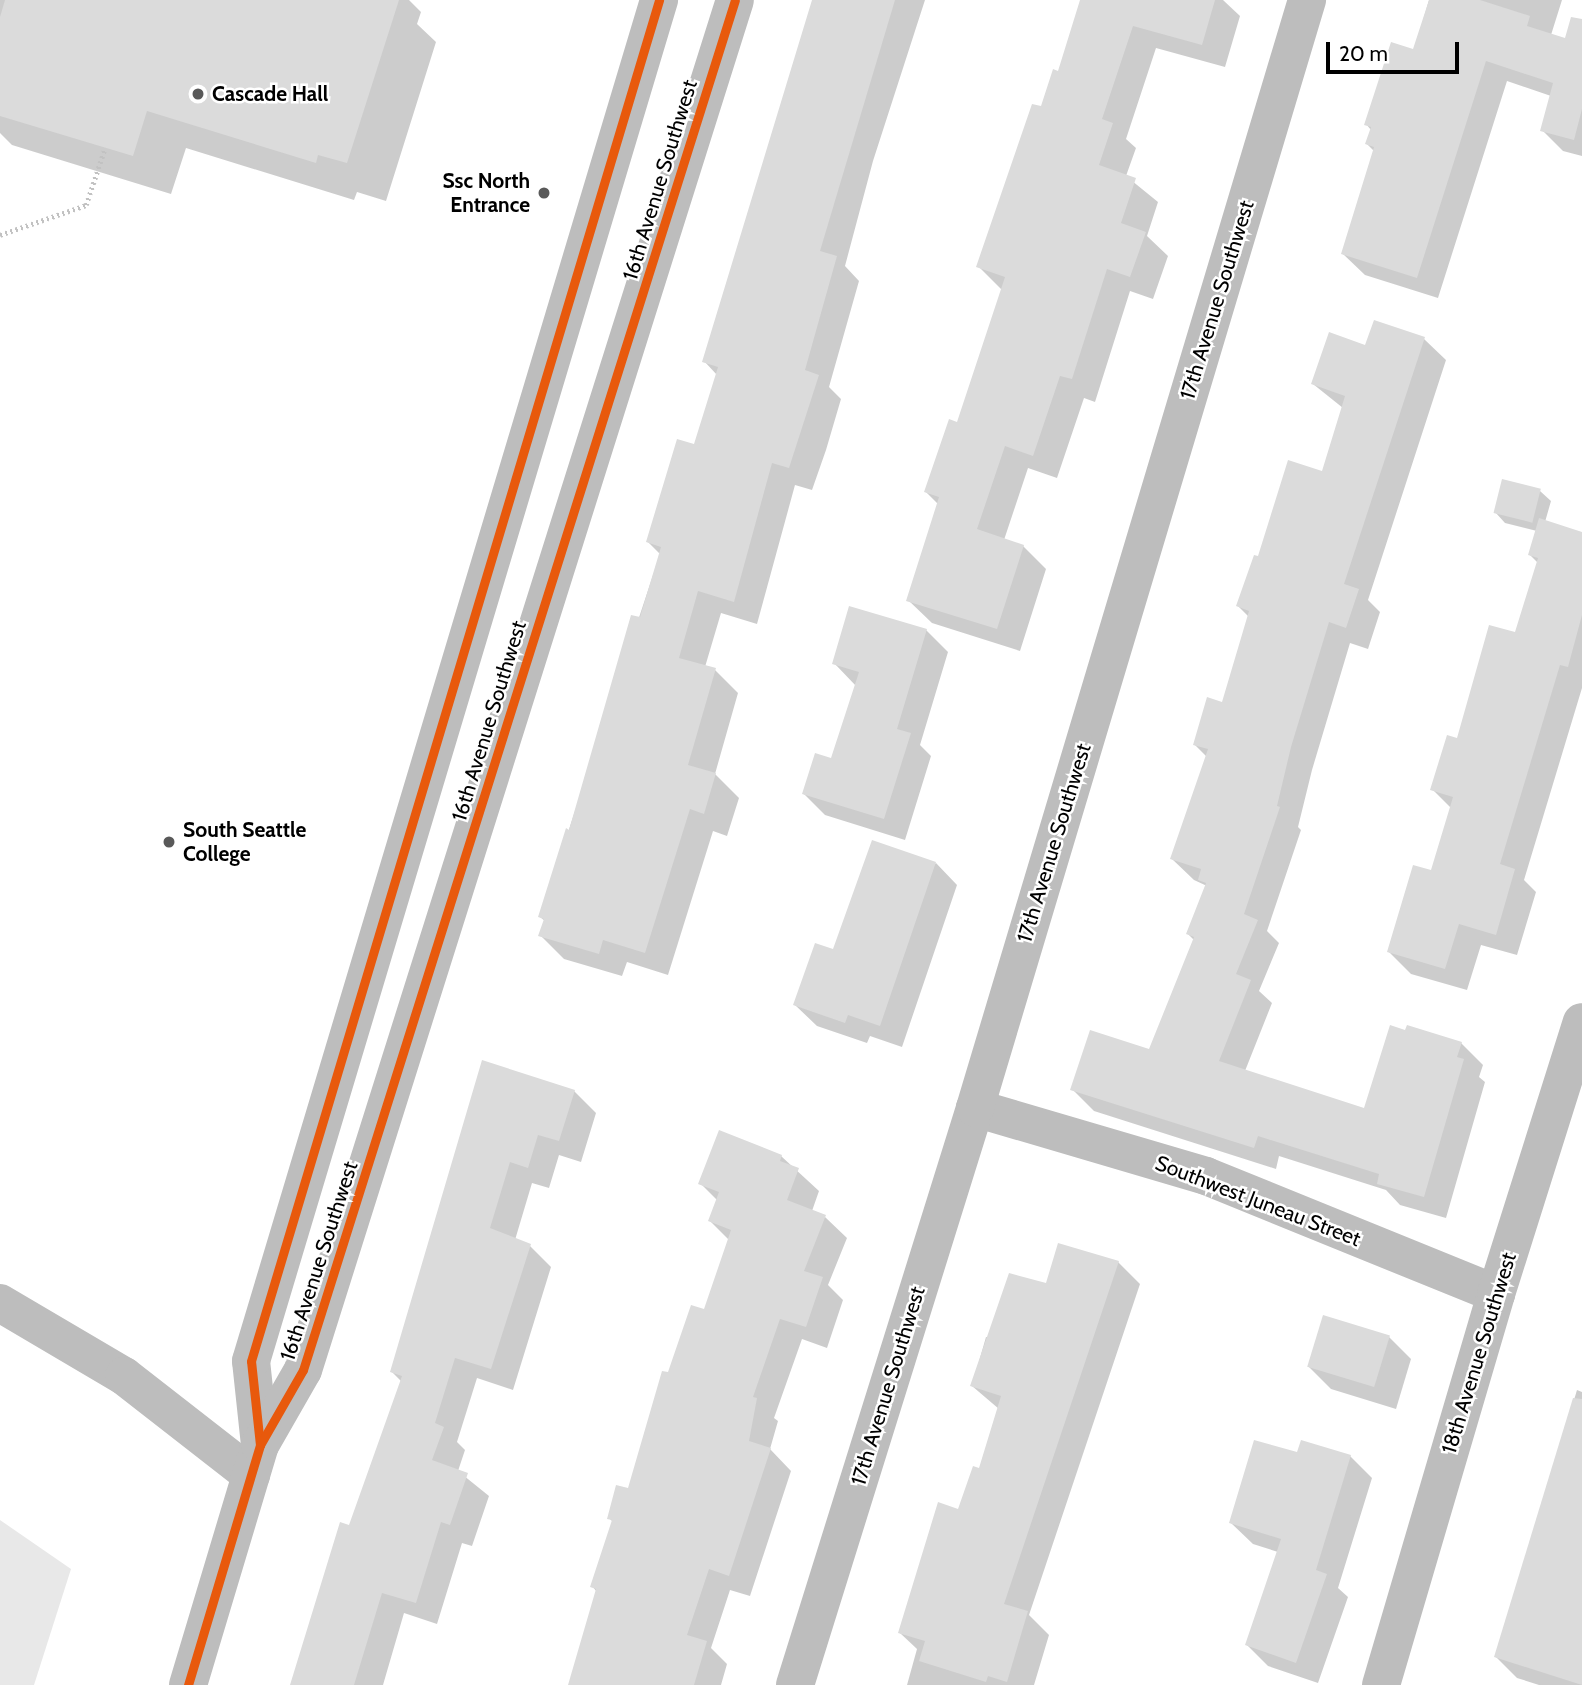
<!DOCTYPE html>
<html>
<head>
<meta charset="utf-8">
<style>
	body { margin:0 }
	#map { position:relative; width:1582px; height:1685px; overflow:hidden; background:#fff; font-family:Cabin,sans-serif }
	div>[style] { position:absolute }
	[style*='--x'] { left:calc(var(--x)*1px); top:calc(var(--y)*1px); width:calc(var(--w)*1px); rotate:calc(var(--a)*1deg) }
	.green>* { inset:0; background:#e8e8e8 }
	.shadow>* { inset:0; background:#0003 }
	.building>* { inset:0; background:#dbdbdb; transform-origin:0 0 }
	.path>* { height:4.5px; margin-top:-2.25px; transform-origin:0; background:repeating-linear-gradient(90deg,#c2c2c2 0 2px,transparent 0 5.5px) }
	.minor>* { height:38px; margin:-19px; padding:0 19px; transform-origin:19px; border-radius:19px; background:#bdbdbd }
	.cycleway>* { height:9px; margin:-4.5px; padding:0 4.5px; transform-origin:4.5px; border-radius:4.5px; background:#e8590c }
	.dots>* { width:19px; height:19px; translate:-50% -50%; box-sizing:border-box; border:4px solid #fff; border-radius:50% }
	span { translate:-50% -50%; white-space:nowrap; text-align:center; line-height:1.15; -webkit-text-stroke:5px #fff; paint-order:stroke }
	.poi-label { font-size:21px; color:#000; font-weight:700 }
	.left { translate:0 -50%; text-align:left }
	.right { translate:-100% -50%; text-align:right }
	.street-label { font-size:21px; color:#000 }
	.scale { position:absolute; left:1326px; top:42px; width:133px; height:32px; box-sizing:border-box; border:4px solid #000; border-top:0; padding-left:9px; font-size:21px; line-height:24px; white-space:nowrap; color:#000; -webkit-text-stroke:5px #fff; paint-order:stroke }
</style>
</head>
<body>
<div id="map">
	<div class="green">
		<i style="clip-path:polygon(0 1520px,71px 1569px,34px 1685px,0 1685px)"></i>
	</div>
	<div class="shadow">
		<i style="clip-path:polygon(0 0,409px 0,421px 12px,417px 24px,436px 42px,386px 201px,357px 192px,354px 200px,186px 148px,171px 194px,12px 145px,0 133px)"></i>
		<i style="clip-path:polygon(814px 0,925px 0,873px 161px,845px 266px,859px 281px,829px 387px,841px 399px,826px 450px,812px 490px,795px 485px,757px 624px,721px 613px,705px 667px,715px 670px,738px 693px,715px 774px,739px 798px,727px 836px,713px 831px,668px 975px,627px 962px,622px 976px,564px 959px,540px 935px,545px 921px,540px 917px,660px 554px,648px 542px,695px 447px,717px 375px,704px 361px)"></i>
		<i style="clip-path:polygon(1083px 0,1223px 0,1240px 16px,1225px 67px,1156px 48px,1126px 139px,1136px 148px,1126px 176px,1158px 202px,1147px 236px,1168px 256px,1153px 299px,1130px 291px,1095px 402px,1084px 398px,1057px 478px,1028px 468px,1004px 540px,1023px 546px,1046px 569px,1020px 651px,932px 623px,908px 600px,939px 505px,926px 492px,958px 424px,1002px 290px,978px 266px,1059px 73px)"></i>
		<i style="clip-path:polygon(1429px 0,1562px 0,1551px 35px,1582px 44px,1582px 156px,1563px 151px,1542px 130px,1551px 96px,1507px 81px,1438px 298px,1365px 275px,1343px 254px,1374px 151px,1367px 144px,1371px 130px,1366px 124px,1414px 51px)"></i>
		<i style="clip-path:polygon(1424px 339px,1446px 360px,1368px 600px,1380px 612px,1368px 649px,1350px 643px,1312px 770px,1298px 827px,1301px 830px,1267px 931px,1279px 943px,1259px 991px,1272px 1003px,1245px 1071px,1366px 1110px,1461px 1043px,1483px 1065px,1479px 1077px,1485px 1082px,1446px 1218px,1400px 1205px,1386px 1190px,1279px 1156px,1276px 1169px,1094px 1111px,1072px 1089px,1150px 1052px,1194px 940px,1188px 934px,1207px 886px,1194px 880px,1172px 859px,1207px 757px,1194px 744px,1224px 704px,1249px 617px,1238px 606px,1259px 558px,1323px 473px,1343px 408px,1313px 384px,1366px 347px)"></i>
		<i style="clip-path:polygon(1540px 491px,1551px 501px,1545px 522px,1582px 533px,1582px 688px,1524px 880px,1536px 892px,1517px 955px,1481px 945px,1467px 990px,1411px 974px,1389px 952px,1432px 872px,1452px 809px,1432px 789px,1516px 634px,1538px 563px,1530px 555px,1537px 531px,1505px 523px,1495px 512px)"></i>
		<i style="clip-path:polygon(926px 630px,948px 652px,920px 745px,931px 756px,905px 840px,825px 815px,804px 794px,833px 760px,856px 686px,834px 663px)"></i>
		<i style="clip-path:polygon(936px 863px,957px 885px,902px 1047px,870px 1036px,867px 1043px,817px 1026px,795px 1005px,834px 951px)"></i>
		<i style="clip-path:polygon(483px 1062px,574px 1091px,596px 1113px,581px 1162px,559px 1155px,549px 1188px,532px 1183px,515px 1240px,530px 1246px,551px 1267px,513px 1390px,477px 1378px,457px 1442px,465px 1450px,458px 1471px,489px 1496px,472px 1546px,462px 1543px,437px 1624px,404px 1613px,383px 1685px,292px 1685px,402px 1382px,392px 1372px)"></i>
		<i style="clip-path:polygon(781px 1156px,819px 1191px,812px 1211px,825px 1217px,847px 1238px,828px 1285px,843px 1300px,827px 1348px,802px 1339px,774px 1418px,778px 1421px,770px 1449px,791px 1471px,750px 1596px,730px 1590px,711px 1648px,727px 1664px,721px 1685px,570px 1685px,597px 1592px,592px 1586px,613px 1522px,609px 1518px,629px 1490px,669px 1375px,705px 1311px,730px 1241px,710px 1221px,718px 1201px,700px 1183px)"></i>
		<i style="clip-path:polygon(1118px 1262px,1140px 1284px,1029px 1615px,1049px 1635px,1034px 1685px,907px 1685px,917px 1649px,900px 1633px,980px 1470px,999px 1409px,972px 1386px,986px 1337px,992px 1338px,1047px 1285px)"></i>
		<i style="clip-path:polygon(1389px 1337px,1411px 1359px,1396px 1409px,1331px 1389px,1309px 1367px)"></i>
		<i style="clip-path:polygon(1577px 1390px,1582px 1392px,1582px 1685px,1539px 1685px,1517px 1678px,1496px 1657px)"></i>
		<i style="clip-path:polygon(1298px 1454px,1350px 1456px,1372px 1478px,1338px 1588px,1348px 1597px,1318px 1683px,1268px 1666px,1247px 1645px,1278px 1552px,1253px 1544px,1231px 1523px)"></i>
	</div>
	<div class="building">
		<i style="clip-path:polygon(5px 0,399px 0,347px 163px,318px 155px,316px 163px,147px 111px,133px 156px,0 116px,0 17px)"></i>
		<i style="clip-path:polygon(812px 0,895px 0,820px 251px,837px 256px,805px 370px,819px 375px,789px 468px,772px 463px,734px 602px,698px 591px,679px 658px,716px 668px,688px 765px,716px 773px,704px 814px,690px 809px,645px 953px,603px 940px,599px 954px,538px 936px,544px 919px,538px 917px,566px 828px,569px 830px,631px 615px,640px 617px,661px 547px,646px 542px,677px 439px,694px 444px,718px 367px,702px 362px)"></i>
		<i style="clip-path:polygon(1080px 0,1215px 0,1202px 45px,1133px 26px,1102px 119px,1113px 123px,1099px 165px,1136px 178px,1121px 223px,1146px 232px,1130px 277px,1107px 269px,1072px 379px,1060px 376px,1033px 456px,1005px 446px,977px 529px,1024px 545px,997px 629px,906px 601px,939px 497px,924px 492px,949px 419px,957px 422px,1005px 277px,976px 267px,1032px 104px,1041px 106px,1053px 69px,1058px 71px)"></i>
		<i style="clip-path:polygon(1429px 0,1480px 0,1530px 16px,1527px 26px,1565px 38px,1571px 17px,1582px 19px,1582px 109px,1574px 140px,1540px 131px,1553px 83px,1486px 61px,1417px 278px,1341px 254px,1374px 147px,1365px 144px,1371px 127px,1364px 125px,1391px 42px,1413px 49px)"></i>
		<i style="clip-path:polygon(1374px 320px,1425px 337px,1344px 584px,1359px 589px,1346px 628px,1329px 622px,1291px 747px,1277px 806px,1280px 807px,1244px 914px,1258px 920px,1236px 974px,1251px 980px,1219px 1061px,1364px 1108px,1390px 1025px,1405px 1030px,1407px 1025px,1462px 1042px,1457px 1057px,1464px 1059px,1424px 1197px,1377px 1184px,1379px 1174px,1258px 1136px,1254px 1148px,1070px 1090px,1090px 1030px,1149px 1049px,1194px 937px,1186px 934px,1206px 883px,1198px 880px,1201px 869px,1170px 859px,1208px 749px,1193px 745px,1207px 697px,1222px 702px,1249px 611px,1236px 606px,1254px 555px,1258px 556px,1288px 460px,1322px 471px,1345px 396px,1311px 384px,1329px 332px,1365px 345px)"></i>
		<i style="left:1502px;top:479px;width:40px;height:35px;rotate:14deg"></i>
		<i style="clip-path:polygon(1539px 518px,1582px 532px,1582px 615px,1568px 667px,1560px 665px,1500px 864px,1515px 869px,1496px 935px,1459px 924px,1445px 969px,1387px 952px,1413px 865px,1431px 870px,1453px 797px,1430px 790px,1447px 735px,1457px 738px,1489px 625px,1515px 632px,1538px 558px,1528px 555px)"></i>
		<i style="clip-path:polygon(849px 606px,927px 629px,897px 729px,911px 733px,884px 819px,802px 794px,815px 753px,831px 758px,859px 672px,832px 664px)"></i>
		<i style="clip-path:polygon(872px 840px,936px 862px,880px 1026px,848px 1015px,845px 1023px,793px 1005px,815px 943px,833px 949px)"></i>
		<i style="clip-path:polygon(482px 1060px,575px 1090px,559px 1141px,538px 1135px,528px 1168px,510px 1162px,490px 1228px,531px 1244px,491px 1369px,455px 1358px,435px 1423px,444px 1427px,432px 1460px,468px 1473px,450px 1525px,441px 1522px,416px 1603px,382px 1593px,354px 1685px,290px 1685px,340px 1522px,349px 1525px,402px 1376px,390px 1372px)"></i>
		<i style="clip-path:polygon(719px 1130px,782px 1155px,780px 1161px,799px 1168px,787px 1200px,826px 1215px,804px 1271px,823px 1277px,806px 1327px,780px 1319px,753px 1397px,757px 1398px,749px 1441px,771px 1448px,729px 1576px,709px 1569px,687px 1635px,707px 1641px,694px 1685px,568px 1685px,596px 1589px,590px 1587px,612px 1520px,607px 1519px,616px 1485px,628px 1488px,662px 1371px,668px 1372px,691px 1305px,704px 1309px,731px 1230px,708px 1221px,719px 1192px,698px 1184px)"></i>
		<i style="clip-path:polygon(1058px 1243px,1119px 1261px,1004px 1604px,1028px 1611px,1007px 1682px,988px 1676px,986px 1682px,919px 1661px,925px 1641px,898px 1633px,938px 1502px,958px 1509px,973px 1466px,979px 1468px,1001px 1396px,970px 1386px,1009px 1273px,1046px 1283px)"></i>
		<i style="left:1323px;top:1315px;width:70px;height:54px;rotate:17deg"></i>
		<i style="clip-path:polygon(1573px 1398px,1582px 1399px,1582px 1685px,1494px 1657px)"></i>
		<i style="clip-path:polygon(1254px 1440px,1297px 1452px,1301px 1440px,1351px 1455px,1316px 1570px,1327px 1574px,1296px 1663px,1245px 1645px,1281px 1539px,1229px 1523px)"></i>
	</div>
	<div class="path">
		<i style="--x:0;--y:235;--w:91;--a:-19.2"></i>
		<i style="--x:86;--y:205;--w:60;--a:-71.6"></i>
	</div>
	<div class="minor">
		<i style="--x:975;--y:1108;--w:241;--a:16.4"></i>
		<i style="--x:1206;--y:1176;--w:313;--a:22.1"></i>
		<i style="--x:0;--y:1303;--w:144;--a:30.5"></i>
		<i style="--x:124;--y:1376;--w:161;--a:37.9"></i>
		<i style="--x:260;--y:1445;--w:84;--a:-96.1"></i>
		<i style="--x:251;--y:1361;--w:1421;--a:-73.31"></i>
		<i style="--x:188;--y:1685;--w:251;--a:-73.3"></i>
		<i style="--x:260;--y:1445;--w:86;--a:-60.2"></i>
		<i style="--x:303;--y:1370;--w:1436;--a:-72.5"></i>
		<i style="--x:795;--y:1685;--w:604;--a:-72.67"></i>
		<i style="--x:975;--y:1108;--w:1157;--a:-73.32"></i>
		<i style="--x:1381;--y:1685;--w:408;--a:-73.6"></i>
		<i style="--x:1496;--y:1294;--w:285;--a:-72.5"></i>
	</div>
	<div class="cycleway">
		<i style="--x:260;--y:1445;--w:84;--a:-96.1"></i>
		<i style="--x:251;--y:1361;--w:1421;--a:-73.31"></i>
		<i style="--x:188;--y:1685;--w:251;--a:-73.3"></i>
		<i style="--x:260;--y:1445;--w:86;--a:-60.2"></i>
		<i style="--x:303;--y:1370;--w:1436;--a:-72.5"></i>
	</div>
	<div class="dots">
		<i style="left:198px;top:94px;background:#595959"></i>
		<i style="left:544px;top:193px;background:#595959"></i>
		<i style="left:169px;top:842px;background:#595959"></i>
	</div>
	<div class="poi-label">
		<span class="left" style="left:212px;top:94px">Cascade Hall</span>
		<span class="right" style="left:530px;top:193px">Ssc North<br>Entrance</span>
		<span class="left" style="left:183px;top:842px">South Seattle<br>College</span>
	</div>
	<div class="street-label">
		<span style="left:660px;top:180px;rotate:-73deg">16th Avenue Southwest</span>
		<span style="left:1217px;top:300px;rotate:-73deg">17th Avenue Southwest</span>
		<span style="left:489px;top:721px;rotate:-73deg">16th Avenue Southwest</span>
		<span style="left:1054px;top:843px;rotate:-73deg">17th Avenue Southwest</span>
		<span style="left:1258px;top:1201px;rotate:21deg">Southwest Juneau Street</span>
		<span style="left:319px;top:1261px;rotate:-72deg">16th Avenue Southwest</span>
		<span style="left:1479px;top:1353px;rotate:-73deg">18th Avenue Southwest</span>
		<span style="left:888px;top:1386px;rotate:-73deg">17th Avenue Southwest</span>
	</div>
	<div class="scale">20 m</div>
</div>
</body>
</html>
